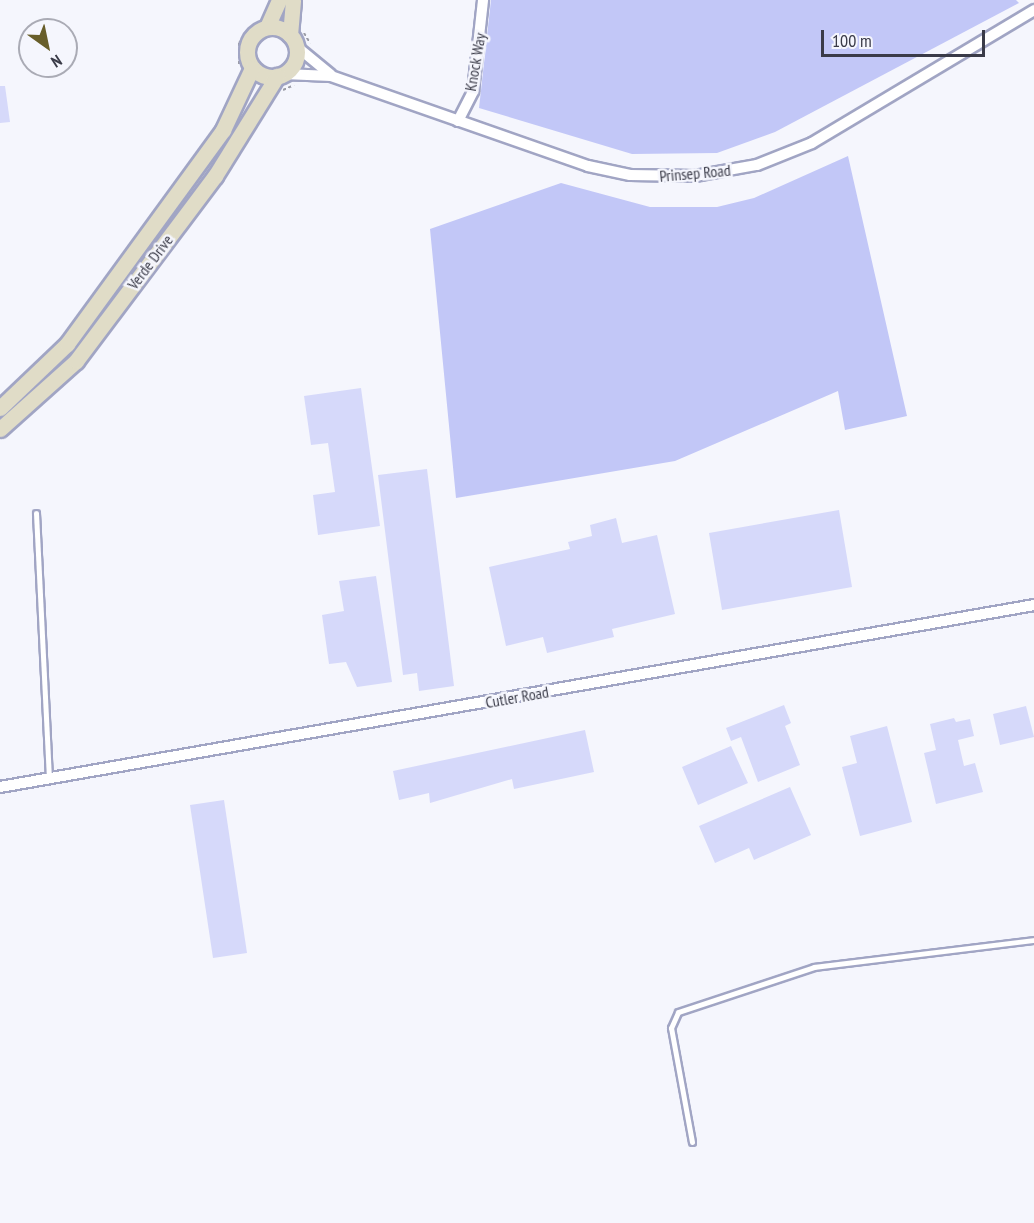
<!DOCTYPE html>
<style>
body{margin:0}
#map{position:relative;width:1034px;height:1223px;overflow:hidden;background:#f5f6fd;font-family:"PT Sans Narrow",sans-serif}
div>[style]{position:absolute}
.green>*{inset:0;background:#c2c7f7}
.building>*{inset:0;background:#d6d9fa}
.path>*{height:2px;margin-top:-1px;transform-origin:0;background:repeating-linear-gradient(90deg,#9b9ca6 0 3px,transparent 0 6px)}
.roads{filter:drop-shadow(2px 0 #a1a5c4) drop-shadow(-2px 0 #a1a5c4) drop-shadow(0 2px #a1a5c4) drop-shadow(0 -2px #a1a5c4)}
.service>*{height:5px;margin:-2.5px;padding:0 2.5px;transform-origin:2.5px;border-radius:2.5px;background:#fff}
.minor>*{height:10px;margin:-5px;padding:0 5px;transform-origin:5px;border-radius:5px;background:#fff}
.secondary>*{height:15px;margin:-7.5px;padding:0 7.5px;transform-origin:7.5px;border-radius:7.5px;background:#e0dcc7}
.secondary>.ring{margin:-7.5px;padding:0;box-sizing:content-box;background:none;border:15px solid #e0dcc7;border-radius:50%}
span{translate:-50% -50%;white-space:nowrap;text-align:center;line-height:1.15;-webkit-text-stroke:5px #f5f6fd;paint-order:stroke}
.street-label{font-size:16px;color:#3a3b48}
.north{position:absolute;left:18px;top:18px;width:60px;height:60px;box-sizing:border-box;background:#f5f6fd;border:2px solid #aaabb5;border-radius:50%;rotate:147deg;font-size:16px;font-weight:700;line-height:24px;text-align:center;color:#3a3b48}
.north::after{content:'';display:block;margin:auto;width:21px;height:27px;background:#685e2a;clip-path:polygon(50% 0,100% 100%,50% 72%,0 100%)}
.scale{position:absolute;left:821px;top:30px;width:164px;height:27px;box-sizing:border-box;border:3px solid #3a3b48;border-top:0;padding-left:8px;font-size:18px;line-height:21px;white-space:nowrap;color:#3a3b48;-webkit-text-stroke:4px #f5f6fd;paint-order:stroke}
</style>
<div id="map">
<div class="green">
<div style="clip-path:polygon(491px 0,1016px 0,1019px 3px,775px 132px,717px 153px,632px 154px,479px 108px)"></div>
<div style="clip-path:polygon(848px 156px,907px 416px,845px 430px,838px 391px,675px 461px,456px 498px,430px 229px,561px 183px,650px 207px,717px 207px,754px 198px)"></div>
</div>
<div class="building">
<div style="clip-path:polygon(0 86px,5px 86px,10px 122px,0 123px)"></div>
<div style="clip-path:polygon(361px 388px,380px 526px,318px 535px,313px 495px,335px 492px,328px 443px,311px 445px,304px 396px)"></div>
<div style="clip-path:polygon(427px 469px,454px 686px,419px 691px,417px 673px,403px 675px,378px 475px)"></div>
<div style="clip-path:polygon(839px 510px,852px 587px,722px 610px,709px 533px)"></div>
<div style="clip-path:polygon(616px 518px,622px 543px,657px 535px,675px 614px,612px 629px,614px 637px,547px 653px,543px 637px,506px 646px,489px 567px,570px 549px,568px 542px,592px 536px,590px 525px)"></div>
<div style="clip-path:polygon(376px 576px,392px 682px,357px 687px,346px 662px,329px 664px,322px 615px,344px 611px,339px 581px)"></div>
<div style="clip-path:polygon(784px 705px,791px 723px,785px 726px,800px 765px,758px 782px,741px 737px,731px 741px,726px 728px)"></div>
<div style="clip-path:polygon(1026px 706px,1034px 737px,1000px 745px,993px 714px)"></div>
<div style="clip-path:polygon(954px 718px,956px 722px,970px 719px,974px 736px,958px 740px,964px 766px,975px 763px,983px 792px,936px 804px,924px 753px,936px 750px,930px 724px)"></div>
<div style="clip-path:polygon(887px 726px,912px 822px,860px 836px,842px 767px,857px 763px,850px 736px)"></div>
<div style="clip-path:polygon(585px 730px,594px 772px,514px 789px,512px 779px,430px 803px,429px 793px,399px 800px,393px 771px)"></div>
<div style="clip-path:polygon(731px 746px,748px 783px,698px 805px,682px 767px)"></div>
<div style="clip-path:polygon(790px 787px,811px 835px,754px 860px,749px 848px,715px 863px,699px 826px)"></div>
<div style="clip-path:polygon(224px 800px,247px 953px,213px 958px,190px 805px)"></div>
</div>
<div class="path">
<div style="left:304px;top:33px;width:12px;rotate:59deg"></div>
<div style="left:239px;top:64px;width:21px;rotate:-90deg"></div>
<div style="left:239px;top:43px;width:23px;rotate:-50deg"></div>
<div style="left:283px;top:90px;width:12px;rotate:-24deg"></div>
</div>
<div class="roads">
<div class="service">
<div style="left:36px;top:513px;width:266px;rotate:87.2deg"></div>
<div style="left:692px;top:1142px;width:116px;rotate:-100.4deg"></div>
<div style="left:671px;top:1028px;width:17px;rotate:-66deg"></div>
<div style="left:678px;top:1012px;width:143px;rotate:-18.3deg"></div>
<div style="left:814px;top:967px;width:222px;rotate:-7deg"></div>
</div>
<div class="minor">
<div style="left:296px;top:46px;width:45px;rotate:39.6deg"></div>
<div style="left:284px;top:74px;width:47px;rotate:2.4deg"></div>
<div style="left:331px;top:76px;width:272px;rotate:19.3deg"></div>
<div style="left:588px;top:166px;width:43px;rotate:12.1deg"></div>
<div style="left:630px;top:175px;width:65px;rotate:0.9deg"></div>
<div style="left:695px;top:176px;width:63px;rotate:-10.1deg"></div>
<div style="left:757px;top:165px;width:59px;rotate:-21.8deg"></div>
<div style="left:812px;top:143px;width:259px;rotate:-30.9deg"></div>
<div style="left:458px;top:121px;width:34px;rotate:-63deg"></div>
<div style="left:473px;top:91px;width:92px;rotate:-83.7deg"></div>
<div style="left:0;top:787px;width:1050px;rotate:-9.98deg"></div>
</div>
<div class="secondary">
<div class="ring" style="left:247px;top:27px;width:35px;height:35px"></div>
<div style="left:267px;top:27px;width:30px;rotate:-66deg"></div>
<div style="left:290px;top:35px;width:35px;rotate:-85deg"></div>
<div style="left:0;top:408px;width:93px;rotate:-43.7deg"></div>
<div style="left:67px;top:344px;width:265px;rotate:-53.9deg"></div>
<div style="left:223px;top:130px;width:68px;rotate:-64.9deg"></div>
<div style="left:0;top:429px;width:102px;rotate:-41.8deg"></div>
<div style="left:76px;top:361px;width:231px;rotate:-53.1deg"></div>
<div style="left:215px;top:176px;width:118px;rotate:-58.2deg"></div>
</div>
</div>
<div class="street-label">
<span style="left:475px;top:62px;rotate:-80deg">Knock Way</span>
<span style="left:695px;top:173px;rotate:-5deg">Prinsep Road</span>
<span style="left:150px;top:262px;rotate:-53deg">Verde Drive</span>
<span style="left:517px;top:697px;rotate:-10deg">Cutler Road</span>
</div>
<div class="north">N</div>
<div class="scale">100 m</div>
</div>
